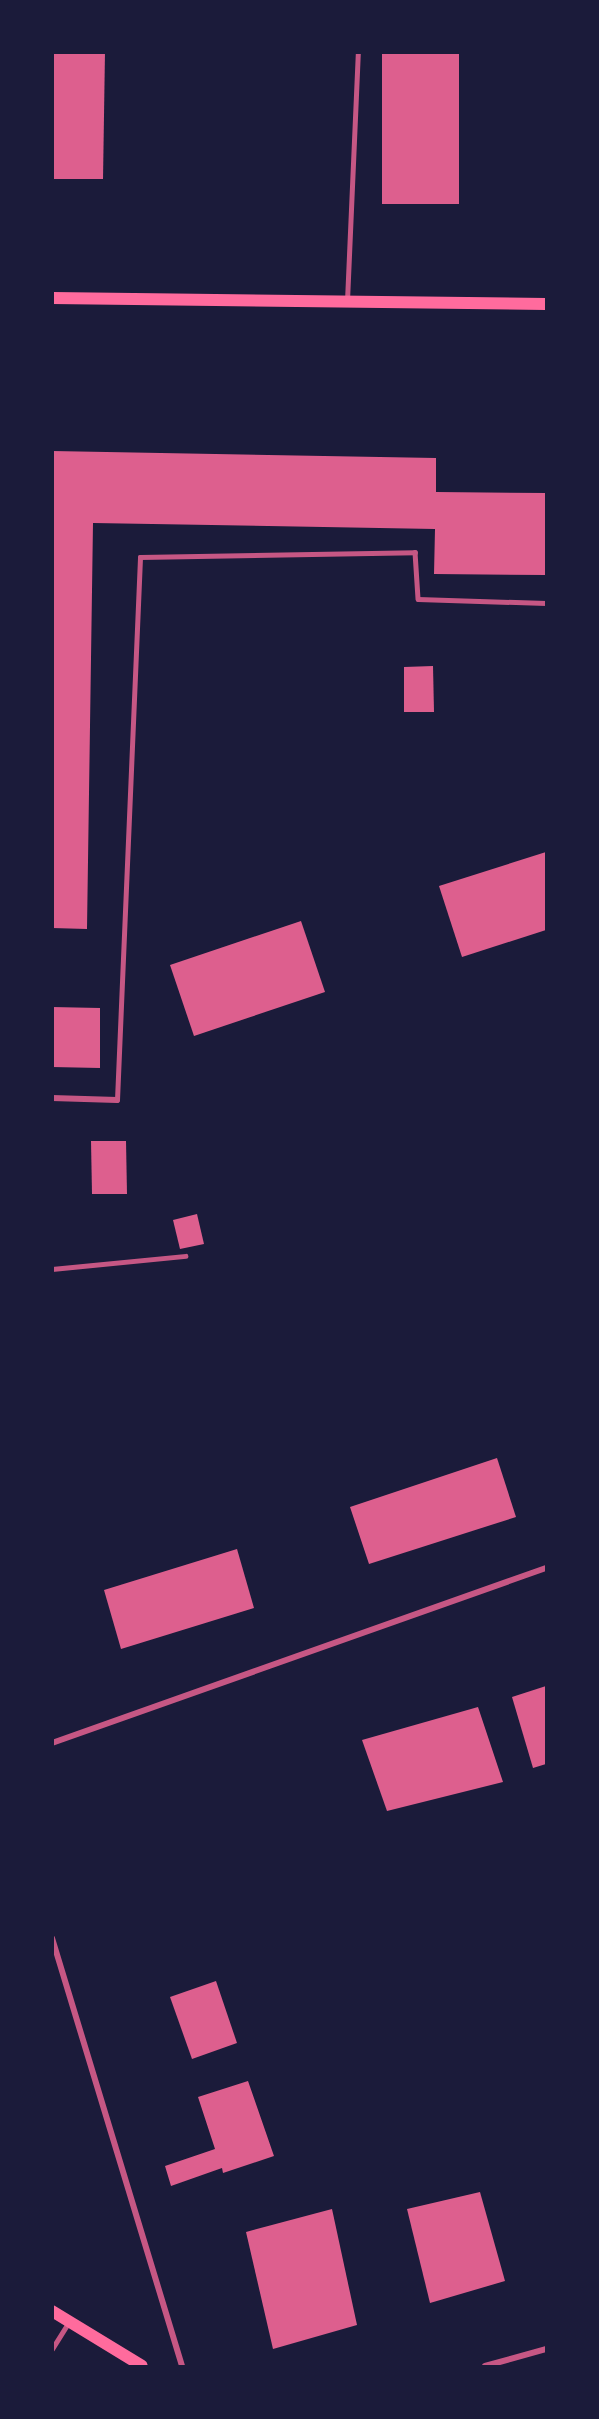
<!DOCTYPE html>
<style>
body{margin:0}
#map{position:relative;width:599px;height:2419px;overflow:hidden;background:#1b1b3a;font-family:"Work Sans",sans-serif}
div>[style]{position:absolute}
.building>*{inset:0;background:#dd5f8e}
.service>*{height:4.5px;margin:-2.25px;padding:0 2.25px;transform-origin:2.25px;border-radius:2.25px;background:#c65784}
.minor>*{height:6px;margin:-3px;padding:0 3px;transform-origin:3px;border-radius:3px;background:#c65784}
.secondary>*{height:12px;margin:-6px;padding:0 6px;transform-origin:6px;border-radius:6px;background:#ff6b9d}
span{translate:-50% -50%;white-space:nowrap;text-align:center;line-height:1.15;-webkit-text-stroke:4.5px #1b1b3a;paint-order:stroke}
.frame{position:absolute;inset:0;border:54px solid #1b1b3a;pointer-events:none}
</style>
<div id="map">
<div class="building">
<div style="clip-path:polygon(52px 52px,105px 52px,103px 179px,52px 179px)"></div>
<div style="clip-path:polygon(382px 52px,459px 52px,459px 204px,382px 204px)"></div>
<div style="clip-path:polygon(52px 451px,436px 458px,436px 492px,546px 493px,546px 575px,434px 574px,435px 529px,93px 523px,87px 929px,52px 928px)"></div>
<div style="clip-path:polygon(433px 666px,434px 712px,404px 712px,404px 667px)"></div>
<div style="clip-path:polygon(546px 852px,546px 930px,462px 957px,439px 886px)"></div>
<div style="clip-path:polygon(301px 921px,325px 992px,194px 1036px,170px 965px)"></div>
<div style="clip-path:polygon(52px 1007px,100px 1008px,100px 1068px,52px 1067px)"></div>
<div style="clip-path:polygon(91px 1141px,126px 1141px,127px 1194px,92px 1194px)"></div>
<div style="clip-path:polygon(197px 1214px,204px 1244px,180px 1249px,173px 1220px)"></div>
<div style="clip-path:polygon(497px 1458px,516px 1517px,369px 1564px,350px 1507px)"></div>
<div style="clip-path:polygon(237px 1549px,254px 1608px,121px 1649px,104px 1590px)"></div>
<div style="clip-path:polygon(546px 1686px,546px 1764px,533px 1768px,512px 1697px)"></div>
<div style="clip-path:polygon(478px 1707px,503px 1782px,387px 1811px,362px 1740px)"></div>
<div style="clip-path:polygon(216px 1981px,237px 2043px,192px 2059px,170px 1997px)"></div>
<div style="clip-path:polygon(248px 2081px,274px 2156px,223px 2173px,222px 2168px,171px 2186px,165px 2166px,215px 2149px,198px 2097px)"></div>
<div style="clip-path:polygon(480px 2192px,505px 2281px,430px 2303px,407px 2209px)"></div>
<div style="clip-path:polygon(332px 2209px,357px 2325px,273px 2349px,246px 2232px)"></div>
</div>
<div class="service">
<div style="left:347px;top:301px;width:249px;rotate:-87.5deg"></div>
<div style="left:117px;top:1100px;width:543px;rotate:-87.57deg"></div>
<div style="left:140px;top:557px;width:275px;rotate:-1deg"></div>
<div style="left:415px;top:552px;width:47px;rotate:86.3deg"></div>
<div style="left:418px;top:599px;width:128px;rotate:1.8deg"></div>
<div style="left:52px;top:1269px;width:134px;rotate:-5.6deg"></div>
<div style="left:52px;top:2349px;width:31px;rotate:-58deg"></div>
</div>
<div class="minor">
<div style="left:52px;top:1098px;width:65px;rotate:1.8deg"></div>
<div style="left:52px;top:1743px;width:524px;rotate:-19.51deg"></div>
<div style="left:52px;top:1938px;width:447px;rotate:73.1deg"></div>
<div style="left:485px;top:2366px;width:63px;rotate:-15.6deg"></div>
</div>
<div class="secondary">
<div style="left:52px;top:298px;width:494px;rotate:0.7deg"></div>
<div style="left:52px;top:2311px;width:105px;rotate:31.4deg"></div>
</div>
<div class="frame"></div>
</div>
